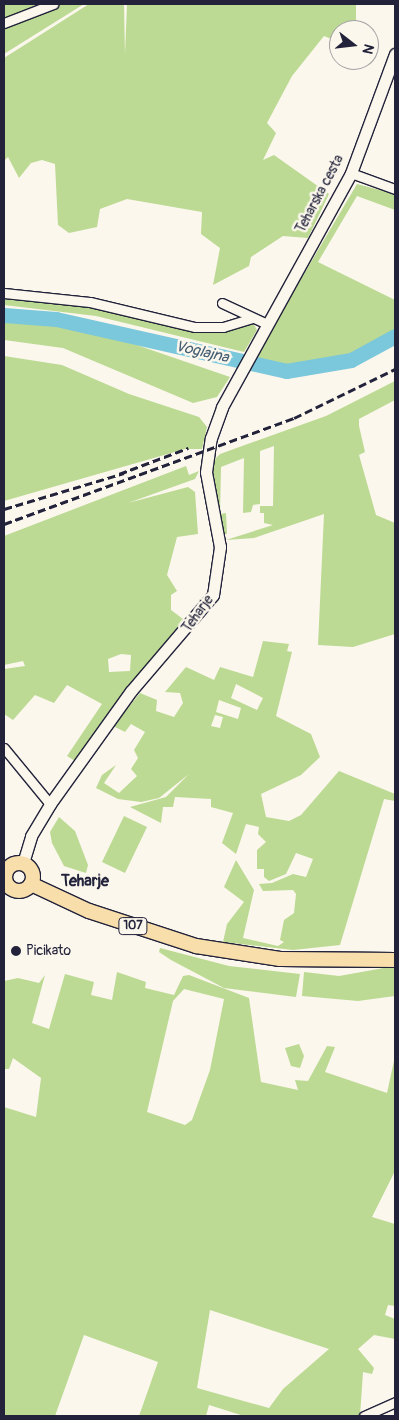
<!DOCTYPE html>
<style>
body{margin:0}
#map{position:relative;width:399px;height:1420px;overflow:hidden;background:#fbf7ec;font-family:Pangolin,sans-serif}
div>[style]{position:absolute}
.green>*{inset:0;background:#bcda93}
.river>*{height:15px;margin:-7.5px;padding:0 7.5px;transform-origin:7.5px;border-radius:7.5px;background:#7bc7db}
.roads{filter:drop-shadow(1px 0 #22223b) drop-shadow(-1px 0 #22223b) drop-shadow(0 1px #22223b) drop-shadow(0 -1px #22223b)}
.minor>*{height:9px;margin:-4.5px;padding:0 4.5px;transform-origin:4.5px;border-radius:4.5px;background:#fbf7ec}
.tertiary>*{height:11px;margin:-5.5px;padding:0 5.5px;transform-origin:5.5px;border-radius:5.5px;background:#fbf7ec}
.primary>*{height:14px;margin:-7px;padding:0 7px;transform-origin:7px;border-radius:7px;background:#f8deab}
.primary>.ring{margin:-7px;padding:0;box-sizing:content-box;background:none;border:14px solid #f8deab;border-radius:50%}
.rail>*{height:2.5px;margin-top:-1.25px;transform-origin:0;background:repeating-linear-gradient(90deg,#22223b 0 8px,transparent 0 12px)}
.dots>*{width:14px;height:14px;translate:-50% -50%;box-sizing:border-box;border:2px solid #fbf7ec;border-radius:50%}
span{translate:-50% -50%;white-space:nowrap;text-align:center;line-height:1.15;-webkit-text-stroke:5px #fbf7ec;paint-order:stroke}
.shield-label span{padding:1px 4px;background:#fbf7ec;border:1px solid;border-radius:4px;-webkit-text-stroke-width:0}
.shield-label{font-size:12px;color:#22223b;font-weight:700}
.street-label{font-size:14px;color:#22223b}
.poi-label{font-size:14px;color:#22223b}
.left{translate:0 -50%;text-align:left}
.water-label{font-size:15px;color:#415c73;font-style:italic}
.quarter-label{font-size:16px;color:#22223b;font-weight:700}
.frame{position:absolute;inset:0;border:5px solid #22223b;pointer-events:none}
.north{position:absolute;left:329px;top:20px;width:50px;height:50px;box-sizing:border-box;background:#fbf7ec;border:1px solid #a4a2a5;border-radius:50%;rotate:106deg;font-size:14px;font-weight:700;line-height:20px;text-align:center;color:#22223b}
.north::after{content:'';display:block;margin:auto;width:18px;height:22px;background:#22223b;clip-path:polygon(50% 0,100% 100%,50% 72%,0 100%)}
</style>
<div id="map">
<div class="green">
<div style="clip-path:polygon(4px 4px,42px 4px,4px 20px)"></div>
<div style="clip-path:polygon(60px 4px,84px 4px,4px 54px,4px 24px)"></div>
<div style="clip-path:polygon(89px 4px,124px 4px,125px 55px,127px 4px,356px 4px,356px 30px,339px 30px,339px 42px,324px 36px,292px 76px,267px 123px,276px 133px,263px 160px,274px 155px,329px 194px,308px 238px,283px 236px,251px 257px,249px 266px,213px 285px,220px 248px,201px 234px,202px 212px,127px 199px,100px 209px,97px 227px,69px 233px,58px 225px,55px 164px,42px 160px,31px 163px,19px 178px,8px 157px,4px 161px,4px 58px)"></div>
<div style="clip-path:polygon(357px 184px,395px 194px,395px 210px,357px 196px,318px 262px,395px 300px,395px 329px,356px 353px,314px 362px,289px 365px,255px 357px)"></div>
<div style="clip-path:polygon(4px 297px,93px 305px,185px 327px,253px 323px,257px 330px,244px 352px,96px 316px,4px 305px)"></div>
<div style="clip-path:polygon(4px 322px,54px 326px,128px 342px,230px 377px,217px 397px,193px 403px,63px 348px,4px 340px)"></div>
<div style="clip-path:polygon(4px 356px,62px 365px,129px 394px,199px 417px,207px 427px,202px 449px,185px 449px,4px 501px)"></div>
<div style="clip-path:polygon(395px 381px,395px 400px,359px 419px,359px 426px,365px 452px,359px 455px,376px 515px,395px 523px,395px 634px,353px 647px,318px 645px,324px 514px,254px 538px,226px 540px,273px 525px,264px 523px,264px 513px,260px 513px,260px 506px,273px 506px,274px 446px,260px 451px,260px 504px,253px 505px,251px 512px,243px 513px,244px 458px,221px 467px,220px 514px,226px 513px,227px 534px,222px 534px,211px 463px,220px 454px,326px 416px)"></div>
<div style="clip-path:polygon(evenodd,186px 466px,189px 475px,199px 471px,195px 479px,128px 503px,188px 487px,195px 492px,198px 534px,177px 537px,167px 575px,177px 591px,171px 595px,171px 610px,187px 622px,75px 761px,67px 756px,102px 704px,67px 685px,54px 703px,35px 695px,13px 720px,4px 714px,4px 669px,25px 666px,23px 661px,4px 665px,4px 536px,186px 466px,121px 654px,131px 655px,130px 671px,109px 672px,108px 659px,121px 654px)"></div>
<div style="clip-path:polygon(evenodd,263px 641px,289px 644px,287px 651px,292px 652px,276px 716px,311px 734px,320px 757px,301px 775px,261px 794px,266px 817px,289px 821px,301px 815px,339px 771px,395px 794px,395px 801px,384px 799px,340px 945px,293px 950px,223px 942px,227px 924px,244px 902px,224px 887px,236px 860px,254px 890px,243px 938px,278px 946px,284px 942px,280px 940px,284px 920px,294px 913px,296px 894px,293px 890px,263px 891px,259px 884px,272px 883px,293px 874px,306px 877px,313px 859px,296px 853px,286px 874px,269px 881px,264px 877px,264px 869px,257px 869px,257px 850px,266px 842px,258px 834px,259px 827px,246px 824px,236px 854px,222px 843px,233px 813px,211px 807px,211px 799px,175px 797px,173px 807px,163px 807px,161px 823px,130px 807px,166px 797px,189px 774px,159px 798px,141px 802px,118px 799px,96px 788px,102px 775px,116px 765px,104px 783px,119px 793px,137px 776px,131px 769px,138px 758px,134px 750px,145px 732px,131px 724px,125px 732px,113px 726px,140px 693px,157px 700px,156px 711px,174px 717px,183px 703px,180px 693px,165px 692px,186px 667px,214px 680px,220px 667px,253px 677px,263px 641px,236px 684px,263px 698px,257px 710px,231px 698px,236px 684px,263px 641px,219px 700px,241px 708px,238px 719px,216px 712px,219px 700px,263px 641px,215px 715px,223px 717px,220px 728px,211px 726px,215px 715px)"></div>
<div style="clip-path:polygon(124px 816px,147px 827px,125px 873px,102px 862px)"></div>
<div style="clip-path:polygon(59px 817px,75px 831px,88px 865px,86px 873px,64px 866px,52px 843px,50px 832px)"></div>
<div style="clip-path:polygon(160px 948px,229px 966px,300px 974px,296px 997px,224px 988px,171px 960px,159px 952px)"></div>
<div style="clip-path:polygon(395px 966px,395px 996px,358px 1001px,302px 996px,304px 972px,339px 976px)"></div>
<div style="clip-path:polygon(evenodd,117px 972px,146px 982px,145px 988px,174px 995px,183px 976px,189px 975px,249px 998px,261px 1082px,298px 1090px,295px 1080px,308px 1081px,327px 1046px,335px 1047px,325px 1072px,387px 1093px,395px 1056px,395px 1171px,372px 1217px,395px 1224px,395px 1306px,388px 1305px,385px 1315px,395px 1319px,395px 1339px,374px 1335px,358px 1349px,374px 1368px,372px 1374px,363px 1372px,360px 1416px,244px 1416px,209px 1405px,206px 1416px,139px 1416px,158px 1362px,84px 1335px,55px 1416px,4px 1416px,4px 1107px,36px 1117px,41px 1078px,13px 1058px,9px 1069px,4px 1069px,4px 981px,18px 978px,39px 983px,45px 975px,32px 1023px,49px 1029px,65px 974px,94px 982px,91px 995px,112px 1000px,117px 972px,184px 989px,224px 999px,210px 1070px,192px 1120px,185px 1125px,147px 1112px,173px 1001px,184px 989px,117px 972px,210px 1310px,329px 1349px,283px 1389px,269px 1408px,197px 1388px,210px 1310px)"></div>
<div style="clip-path:polygon(299px 1044px,304px 1056px,300px 1068px,291px 1066px,285px 1048px)"></div>
</div>
<div class="river">
<div style="left:4px;top:315px;width:52px;rotate:4.4deg"></div>
<div style="left:56px;top:319px;width:236px;rotate:12.7deg"></div>
<div style="left:286px;top:371px;width:66px;rotate:-9.6deg"></div>
<div style="left:351px;top:360px;width:50px;rotate:-28.6deg"></div>
</div>
<div class="roads">
<div class="minor">
<div style="left:4px;top:23px;width:53px;rotate:-21.2deg"></div>
<div style="left:351px;top:173px;width:47px;rotate:20deg"></div>
<div style="left:4px;top:293px;width:86px;rotate:6deg"></div>
<div style="left:90px;top:302px;width:108px;rotate:13.4deg"></div>
<div style="left:195px;top:327px;width:28px"></div>
<div style="left:223px;top:327px;width:30px;rotate:-17deg"></div>
<div style="left:222px;top:303px;width:50px;rotate:25deg"></div>
<div style="left:4px;top:748px;width:72px;rotate:50.6deg"></div>
<div style="left:364px;top:1416px;width:34px;rotate:-24deg"></div>
</div>
<div class="tertiary">
<div style="left:23px;top:863px;width:28px;rotate:-73deg"></div>
<div style="left:31px;top:836px;width:37px;rotate:-59deg"></div>
<div style="left:50px;top:804px;width:139px;rotate:-54.4deg"></div>
<div style="left:131px;top:691px;width:126px;rotate:-49.5deg"></div>
<div style="left:213px;top:595px;width:49px;rotate:-81.7deg"></div>
<div style="left:220px;top:547px;width:76px;rotate:-100.6deg"></div>
<div style="left:206px;top:472px;width:34px;rotate:-82deg"></div>
<div style="left:211px;top:438px;width:33px;rotate:-70deg"></div>
<div style="left:222px;top:407px;width:267px;rotate:-61.1deg"></div>
<div style="left:351px;top:173px;width:127px;rotate:-69.7deg"></div>
</div>
<div class="primary">
<div class="ring" style="left:5px;top:863px;width:14px;height:14px"></div>
<div style="left:31px;top:884px;width:64px;rotate:25deg"></div>
<div style="left:89px;top:911px;width:113px;rotate:18.1deg"></div>
<div style="left:196px;top:946px;width:85px;rotate:8.8deg"></div>
<div style="left:280px;top:959px;width:115px;rotate:0.5deg"></div>
</div>
</div>
<div class="rail">
<div style="left:119px;top:474px;width:74px;rotate:-20.6deg"></div>
<div style="left:4px;top:509px;width:125px;rotate:-16.7deg"></div>
<div style="left:4px;top:524px;width:309px;rotate:-20.1deg"></div>
<div style="left:294px;top:418px;width:112px;rotate:-25.9deg"></div>
</div>
<div class="dots">
<div style="left:16px;top:951px;background:#22223b"></div>
</div>
<div class="shield-label">
<span style="left:133px;top:926px">107</span>
</div>
<div class="street-label">
<span style="left:320px;top:194px;rotate:-62deg">Teharska cesta</span>
<span style="left:198px;top:614px;rotate:-54deg">Teharje</span>
</div>
<div class="poi-label">
<span class="left" style="left:26px;top:951px">Picikato</span>
</div>
<div class="water-label">
<span style="left:202px;top:352px;rotate:13deg">Voglajna</span>
</div>
<div class="quarter-label">
<span style="left:85px;top:881px">Teharje</span>
</div>
<div class="frame"></div>
<div class="north">N</div>
</div>
